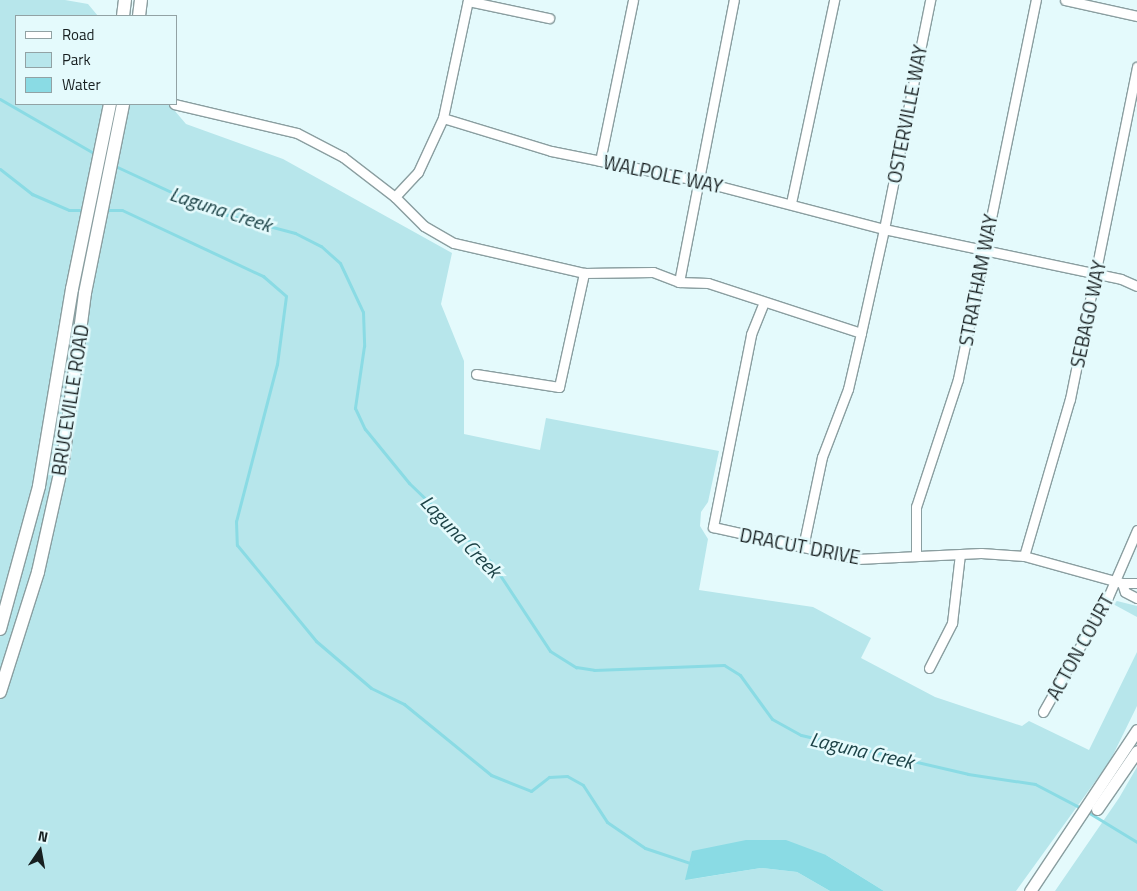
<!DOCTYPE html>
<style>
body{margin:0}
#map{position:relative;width:1137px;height:891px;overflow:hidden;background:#e4fafc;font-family:"Titillium Web",sans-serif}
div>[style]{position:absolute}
.green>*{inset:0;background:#b7e6eb}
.water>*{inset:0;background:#8adbe4}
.stream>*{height:3px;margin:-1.5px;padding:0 1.5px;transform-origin:1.5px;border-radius:1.5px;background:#8adbe4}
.roads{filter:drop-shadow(1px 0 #8a9ea0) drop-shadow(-1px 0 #8a9ea0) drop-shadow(0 1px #8a9ea0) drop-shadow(0 -1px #8a9ea0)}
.minor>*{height:9px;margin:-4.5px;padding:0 4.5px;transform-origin:4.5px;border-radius:4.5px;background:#fff}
.tertiary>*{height:11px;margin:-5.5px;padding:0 5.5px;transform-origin:5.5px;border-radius:5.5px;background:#fff}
.secondary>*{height:12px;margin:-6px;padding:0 6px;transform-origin:6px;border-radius:6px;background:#fff}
span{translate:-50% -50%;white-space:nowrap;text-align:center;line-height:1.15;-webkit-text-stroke:5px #e4fafc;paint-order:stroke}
.street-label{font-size:19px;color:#171f20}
.water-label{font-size:20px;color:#1c4246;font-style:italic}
.legend{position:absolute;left:15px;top:15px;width:162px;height:90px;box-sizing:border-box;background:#e4fafc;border:1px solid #92a2a4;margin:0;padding:6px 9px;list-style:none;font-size:15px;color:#171f20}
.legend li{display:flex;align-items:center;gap:10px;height:25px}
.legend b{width:25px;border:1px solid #92a2a4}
.north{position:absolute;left:15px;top:826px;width:50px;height:50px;-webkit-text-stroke:4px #e4fafc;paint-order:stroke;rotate:12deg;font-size:14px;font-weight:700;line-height:20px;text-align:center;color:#171f20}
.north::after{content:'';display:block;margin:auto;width:18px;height:22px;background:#171f20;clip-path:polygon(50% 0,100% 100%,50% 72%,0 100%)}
</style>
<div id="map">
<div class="green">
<div style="clip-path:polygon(0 0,65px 0,88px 4px,98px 16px,16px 16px,16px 104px,169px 104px,186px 124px,283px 159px,452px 253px,441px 304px,464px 361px,464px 434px,540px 450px,546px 418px,719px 451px,708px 502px,701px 512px,700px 526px,708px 539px,699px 590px,813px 607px,871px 638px,861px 658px,935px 697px,1022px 726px,1029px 721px,1089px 750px,1137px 652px,1137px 706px,1110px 761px,1016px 891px,884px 891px,826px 855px,686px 880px,761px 868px,797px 872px,830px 891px,0 891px)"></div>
<div style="clip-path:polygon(1117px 601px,1137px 606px,1137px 617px,1113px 604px)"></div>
<div style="clip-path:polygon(1137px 767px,1137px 891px,1055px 891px,1119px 798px)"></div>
</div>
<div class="water">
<div style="clip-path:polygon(746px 840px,786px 840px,826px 855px,884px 891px,830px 891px,797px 872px,761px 868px,685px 880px,692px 851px)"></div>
</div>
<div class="stream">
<div style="left:0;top:99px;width:112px;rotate:30deg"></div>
<div style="left:113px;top:165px;width:109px;rotate:24.9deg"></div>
<div style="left:212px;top:211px;width:86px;rotate:14.8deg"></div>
<div style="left:295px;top:233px;width:29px;rotate:27deg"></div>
<div style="left:321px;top:246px;width:25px;rotate:42deg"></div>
<div style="left:340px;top:263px;width:54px;rotate:64.9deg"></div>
<div style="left:363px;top:312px;width:34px;rotate:88deg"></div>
<div style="left:364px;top:346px;width:63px;rotate:98.3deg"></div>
<div style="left:355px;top:408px;width:23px;rotate:65deg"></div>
<div style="left:365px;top:429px;width:70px;rotate:50.8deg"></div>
<div style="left:409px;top:483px;width:115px;rotate:43.9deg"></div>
<div style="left:492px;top:563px;width:105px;rotate:56.6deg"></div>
<div style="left:550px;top:651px;width:31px;rotate:32deg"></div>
<div style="left:576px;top:667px;width:18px;rotate:9deg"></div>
<div style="left:594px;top:670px;width:130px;rotate:-2.2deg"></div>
<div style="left:724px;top:665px;width:19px;rotate:32deg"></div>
<div style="left:740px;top:675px;width:54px;rotate:54deg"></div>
<div style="left:772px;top:719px;width:33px;rotate:29deg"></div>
<div style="left:801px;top:735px;width:171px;rotate:13.1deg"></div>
<div style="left:968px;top:774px;width:68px;rotate:8.5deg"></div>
<div style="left:1035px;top:784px;width:52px;rotate:27.6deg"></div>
<div style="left:0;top:169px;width:41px;rotate:38deg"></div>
<div style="left:32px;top:194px;width:40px;rotate:23.4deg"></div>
<div style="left:69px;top:210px;width:17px"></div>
<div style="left:105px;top:210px;width:17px"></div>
<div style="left:122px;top:210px;width:156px;rotate:25.1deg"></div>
<div style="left:263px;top:276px;width:30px;rotate:41deg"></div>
<div style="left:286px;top:296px;width:69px;rotate:97.5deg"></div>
<div style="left:277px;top:364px;width:162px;rotate:104.6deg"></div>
<div style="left:236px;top:521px;width:24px;rotate:88deg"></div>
<div style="left:237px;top:545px;width:124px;rotate:50.5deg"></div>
<div style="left:316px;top:641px;width:72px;rotate:40.5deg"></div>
<div style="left:371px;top:688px;width:37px;rotate:26deg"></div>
<div style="left:404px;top:704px;width:112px;rotate:39.2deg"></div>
<div style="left:491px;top:775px;width:43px;rotate:21.8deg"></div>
<div style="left:531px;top:791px;width:23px;rotate:-38deg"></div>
<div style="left:549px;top:777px;width:18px;rotate:-3deg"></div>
<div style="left:567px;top:776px;width:18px;rotate:29deg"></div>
<div style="left:583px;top:785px;width:44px;rotate:57deg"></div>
<div style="left:607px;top:822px;width:46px;rotate:34.4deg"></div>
<div style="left:645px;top:848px;width:51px;rotate:18.4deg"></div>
<div style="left:1086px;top:811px;width:60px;rotate:31.3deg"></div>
</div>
<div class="roads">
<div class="minor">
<div style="left:468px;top:0;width:121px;rotate:102deg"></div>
<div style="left:443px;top:118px;width:60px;rotate:114.8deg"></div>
<div style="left:418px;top:172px;width:34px;rotate:133deg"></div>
<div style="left:395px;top:197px;width:41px;rotate:45deg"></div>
<div style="left:424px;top:226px;width:34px;rotate:30deg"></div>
<div style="left:454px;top:243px;width:133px;rotate:13deg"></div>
<div style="left:584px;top:273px;width:69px;rotate:-0.8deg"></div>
<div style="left:653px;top:272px;width:28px;rotate:21deg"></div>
<div style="left:679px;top:282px;width:29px;rotate:2deg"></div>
<div style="left:708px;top:283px;width:161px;rotate:18.1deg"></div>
<div style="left:861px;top:333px;width:107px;rotate:-77.5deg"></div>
<div style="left:884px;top:229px;width:242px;rotate:11.9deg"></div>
<div style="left:1121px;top:279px;width:17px;rotate:24deg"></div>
<div style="left:1065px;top:0;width:74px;rotate:12.5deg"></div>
<div style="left:468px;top:1px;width:83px;rotate:11.9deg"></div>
<div style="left:174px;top:104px;width:126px;rotate:13.3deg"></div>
<div style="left:297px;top:133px;width:52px;rotate:27.6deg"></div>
<div style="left:343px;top:157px;width:66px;rotate:37.6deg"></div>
<div style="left:443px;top:118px;width:113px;rotate:17deg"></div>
<div style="left:551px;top:151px;width:148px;rotate:11.3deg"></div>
<div style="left:696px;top:180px;width:194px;rotate:14.6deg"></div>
<div style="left:884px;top:229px;width:234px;rotate:-78.6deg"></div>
<div style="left:600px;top:161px;width:164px;rotate:-78.4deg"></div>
<div style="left:791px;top:203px;width:208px;rotate:-78deg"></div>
<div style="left:679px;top:282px;width:287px;rotate:-79deg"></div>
<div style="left:764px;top:302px;width:35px;rotate:112deg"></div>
<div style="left:751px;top:335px;width:196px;rotate:101.2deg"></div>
<div style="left:713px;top:527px;width:148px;rotate:12.5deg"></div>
<div style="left:857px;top:559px;width:124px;rotate:-2.8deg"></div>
<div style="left:981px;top:553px;width:43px;rotate:4deg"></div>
<div style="left:1024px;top:556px;width:102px;rotate:15.4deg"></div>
<div style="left:476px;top:374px;width:84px;rotate:8.9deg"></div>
<div style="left:559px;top:387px;width:117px;rotate:-77.6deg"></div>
<div style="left:803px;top:547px;width:92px;rotate:-78.1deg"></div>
<div style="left:822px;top:457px;width:73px;rotate:-69.1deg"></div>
<div style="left:848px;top:389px;width:57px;rotate:-76.9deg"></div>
<div style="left:916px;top:556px;width:49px;rotate:-90deg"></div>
<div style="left:916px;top:507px;width:135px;rotate:-71.8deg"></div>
<div style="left:958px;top:379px;width:387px;rotate:-78.4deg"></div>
<div style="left:1024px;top:556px;width:164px;rotate:-73.7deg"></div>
<div style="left:1070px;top:399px;width:339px;rotate:-78.6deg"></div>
<div style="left:1122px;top:583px;width:9px;rotate:72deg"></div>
<div style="left:1125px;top:592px;width:13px;rotate:27deg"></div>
<div style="left:1122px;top:583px;width:15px"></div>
<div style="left:929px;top:668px;width:51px;rotate:-62.9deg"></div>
<div style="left:952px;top:623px;width:69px;rotate:-83.4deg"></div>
<div style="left:1043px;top:712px;width:132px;rotate:-60.5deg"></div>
<div style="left:1108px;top:597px;width:73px;rotate:-66.6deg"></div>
</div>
<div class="tertiary">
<div style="left:1097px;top:809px;width:70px;rotate:-55.4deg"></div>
<div style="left:1030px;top:891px;width:193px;rotate:-56.4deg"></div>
</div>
<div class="secondary">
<div style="left:123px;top:16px;width:16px;rotate:-83deg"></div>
<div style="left:139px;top:16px;width:16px;rotate:-83deg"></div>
<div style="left:0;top:629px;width:148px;rotate:-74.7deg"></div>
<div style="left:39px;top:486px;width:200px;rotate:-80.5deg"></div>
<div style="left:72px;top:289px;width:189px;rotate:-78.4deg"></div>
<div style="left:0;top:692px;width:126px;rotate:-72.4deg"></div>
<div style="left:38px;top:572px;width:115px;rotate:-77.4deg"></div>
<div style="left:63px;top:460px;width:168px;rotate:-82.5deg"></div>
<div style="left:85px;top:293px;width:193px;rotate:-78.6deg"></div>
</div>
</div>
<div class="street-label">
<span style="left:907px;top:114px;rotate:-79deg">OSTERVILLE WAY</span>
<span style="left:663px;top:174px;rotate:12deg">WALPOLE WAY</span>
<span style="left:978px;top:280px;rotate:-79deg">STRATHAM WAY</span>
<span style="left:1088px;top:314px;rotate:-78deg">SEBAGO WAY</span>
<span style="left:70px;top:400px;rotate:-81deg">BRUCEVILLE ROAD</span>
<span style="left:800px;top:546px;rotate:11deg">DRACUT DRIVE</span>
<span style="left:1080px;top:647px;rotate:-61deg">ACTON COURT</span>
</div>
<div class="water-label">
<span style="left:221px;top:209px;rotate:18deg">Laguna Creek</span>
<span style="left:461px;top:536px;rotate:46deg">Laguna Creek</span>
<span style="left:862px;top:750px;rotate:13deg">Laguna Creek</span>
</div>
<ul class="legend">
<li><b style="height:6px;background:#fff"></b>Road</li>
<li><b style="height:14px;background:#b7e6eb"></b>Park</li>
<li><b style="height:14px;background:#8adbe4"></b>Water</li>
</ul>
<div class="north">N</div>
</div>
